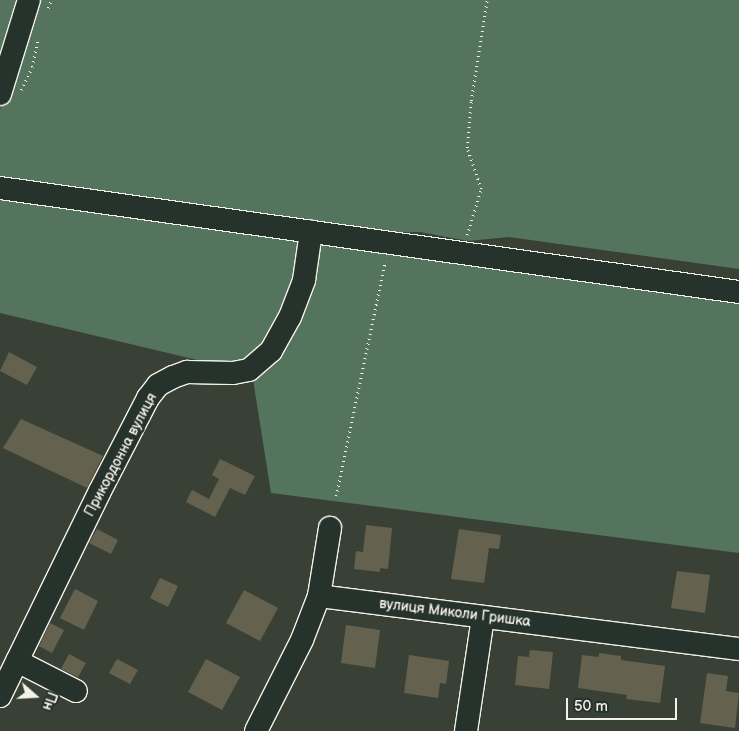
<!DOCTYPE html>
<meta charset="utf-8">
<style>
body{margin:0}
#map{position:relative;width:739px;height:731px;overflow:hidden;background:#394137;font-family:"Balsamiq Sans",sans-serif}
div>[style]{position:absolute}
.green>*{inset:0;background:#54745e}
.building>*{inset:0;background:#64624e}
.path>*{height:2.5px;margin-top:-1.25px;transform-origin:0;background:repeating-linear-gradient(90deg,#f4f1e8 0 1px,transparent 0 5px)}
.roads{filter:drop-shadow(1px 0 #f4f1e8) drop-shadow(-1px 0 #f4f1e8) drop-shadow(0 1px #f4f1e8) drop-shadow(0 -1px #f4f1e8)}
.minor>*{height:22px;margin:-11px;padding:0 11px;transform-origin:11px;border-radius:11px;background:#26332d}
span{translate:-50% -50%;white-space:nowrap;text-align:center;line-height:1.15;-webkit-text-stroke:5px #26332d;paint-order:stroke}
.street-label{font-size:14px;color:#f4f1e8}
.north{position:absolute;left:10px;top:671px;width:50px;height:50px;-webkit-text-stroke:4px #26332d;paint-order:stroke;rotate:109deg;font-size:14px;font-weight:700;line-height:20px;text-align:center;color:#f4f1e8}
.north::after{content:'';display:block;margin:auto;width:18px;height:22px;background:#f4f1e8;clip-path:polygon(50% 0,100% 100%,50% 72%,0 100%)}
.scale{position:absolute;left:566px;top:698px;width:111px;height:22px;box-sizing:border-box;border:2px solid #f4f1e8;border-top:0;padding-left:6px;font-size:15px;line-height:18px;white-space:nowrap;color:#f4f1e8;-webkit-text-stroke:4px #26332d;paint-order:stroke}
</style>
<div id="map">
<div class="green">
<div style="clip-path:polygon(0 0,25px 0,0 83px)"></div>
<div style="clip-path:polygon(34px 0,739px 0,739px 269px,509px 237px,468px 241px,420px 232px,378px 233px,149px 197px,0 177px,0 110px)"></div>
<div style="clip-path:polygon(0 197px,739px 304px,739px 553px,271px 493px,252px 373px,0 313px)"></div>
</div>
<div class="building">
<div style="clip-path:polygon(9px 352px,37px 367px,27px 385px,0 371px)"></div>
<div style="clip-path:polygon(21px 419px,103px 456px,87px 488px,3px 448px)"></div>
<div style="clip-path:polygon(220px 459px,255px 476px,245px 495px,230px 488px,215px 517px,186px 502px,192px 490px,209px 499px,219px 479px,212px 475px)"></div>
<div style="clip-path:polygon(366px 525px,392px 528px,388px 569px,380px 568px,380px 572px,354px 569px,356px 551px,363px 552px)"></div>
<div style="clip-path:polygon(97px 529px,118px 540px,111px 554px,89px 543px)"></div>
<div style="clip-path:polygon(459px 529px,501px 535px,499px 549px,489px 548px,484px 583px,451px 579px)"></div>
<div style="clip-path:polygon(677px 571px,710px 575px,705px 613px,671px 608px)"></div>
<div style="clip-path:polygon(160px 578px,178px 586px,168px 607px,150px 598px)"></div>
<div style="clip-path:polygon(75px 589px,98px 601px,84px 630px,60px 618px)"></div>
<div style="clip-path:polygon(244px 590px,278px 608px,260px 641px,226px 623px)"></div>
<div style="clip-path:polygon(50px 623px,64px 630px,52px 653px,39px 646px)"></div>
<div style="clip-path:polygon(346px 625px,380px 630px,375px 668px,341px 663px)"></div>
<div style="clip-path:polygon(530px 650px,553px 652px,549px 689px,515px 685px,518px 656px,529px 657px)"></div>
<div style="clip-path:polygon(599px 653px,621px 656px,621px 660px,665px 666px,660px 703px,626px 699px,627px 695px,578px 688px,582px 655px,599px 657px)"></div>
<div style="clip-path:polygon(69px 654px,86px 663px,78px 677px,61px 669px)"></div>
<div style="clip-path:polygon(409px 655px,449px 661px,446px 684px,440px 683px,438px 698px,404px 693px)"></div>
<div style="clip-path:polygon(117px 659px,138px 670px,130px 684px,109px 673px)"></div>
<div style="clip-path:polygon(206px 659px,240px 677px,222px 710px,188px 692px)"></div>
<div style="clip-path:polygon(707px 673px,728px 676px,726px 691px,739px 693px,735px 728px,700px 723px)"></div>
</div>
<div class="path">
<div style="left:48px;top:8px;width:9px;rotate:-69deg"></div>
<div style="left:21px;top:90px;width:25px;rotate:-64deg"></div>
<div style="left:32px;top:67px;width:29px;rotate:-78deg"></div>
<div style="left:467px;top:235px;width:48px;rotate:-73.1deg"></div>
<div style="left:481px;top:189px;width:43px;rotate:-108.9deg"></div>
<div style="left:467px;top:148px;width:47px;rotate:-85.1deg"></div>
<div style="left:471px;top:101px;width:102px;rotate:-81deg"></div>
<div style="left:336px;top:496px;width:240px;rotate:-78.2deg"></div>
</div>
<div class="roads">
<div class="minor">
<div style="left:0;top:94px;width:98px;rotate:-72.9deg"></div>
<div style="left:0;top:188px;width:746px;rotate:8.01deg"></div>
<div style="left:319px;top:596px;width:69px;rotate:-80.8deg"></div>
<div style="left:17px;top:661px;width:66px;rotate:27deg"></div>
<div style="left:0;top:696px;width:228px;rotate:-64deg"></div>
<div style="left:100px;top:491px;width:105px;rotate:-62.7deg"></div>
<div style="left:148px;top:398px;width:16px;rotate:-52deg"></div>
<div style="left:158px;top:385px;width:17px;rotate:-28deg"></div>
<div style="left:173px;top:377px;width:15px;rotate:-20deg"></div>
<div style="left:187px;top:372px;width:46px;rotate:1.2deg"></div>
<div style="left:233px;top:373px;width:16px;rotate:-11deg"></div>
<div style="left:249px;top:370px;width:29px;rotate:-41deg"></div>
<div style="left:271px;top:351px;width:39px;rotate:-61deg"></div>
<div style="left:290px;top:317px;width:40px;rotate:-69deg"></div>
<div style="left:304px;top:280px;width:49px;rotate:-81.7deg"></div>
<div style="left:256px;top:731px;width:102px;rotate:-63.2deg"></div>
<div style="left:302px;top:640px;width:47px;rotate:-68.9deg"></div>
<div style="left:319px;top:596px;width:423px;rotate:7.2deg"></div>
<div style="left:466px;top:731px;width:115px;rotate:-81.5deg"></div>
</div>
</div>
<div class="street-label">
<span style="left:121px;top:455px;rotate:-62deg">Прикордонна вулиця</span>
<span style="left:455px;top:613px;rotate:7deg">вулиця Миколи Гришка</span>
</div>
<div class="north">Пн</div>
<div class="scale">50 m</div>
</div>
